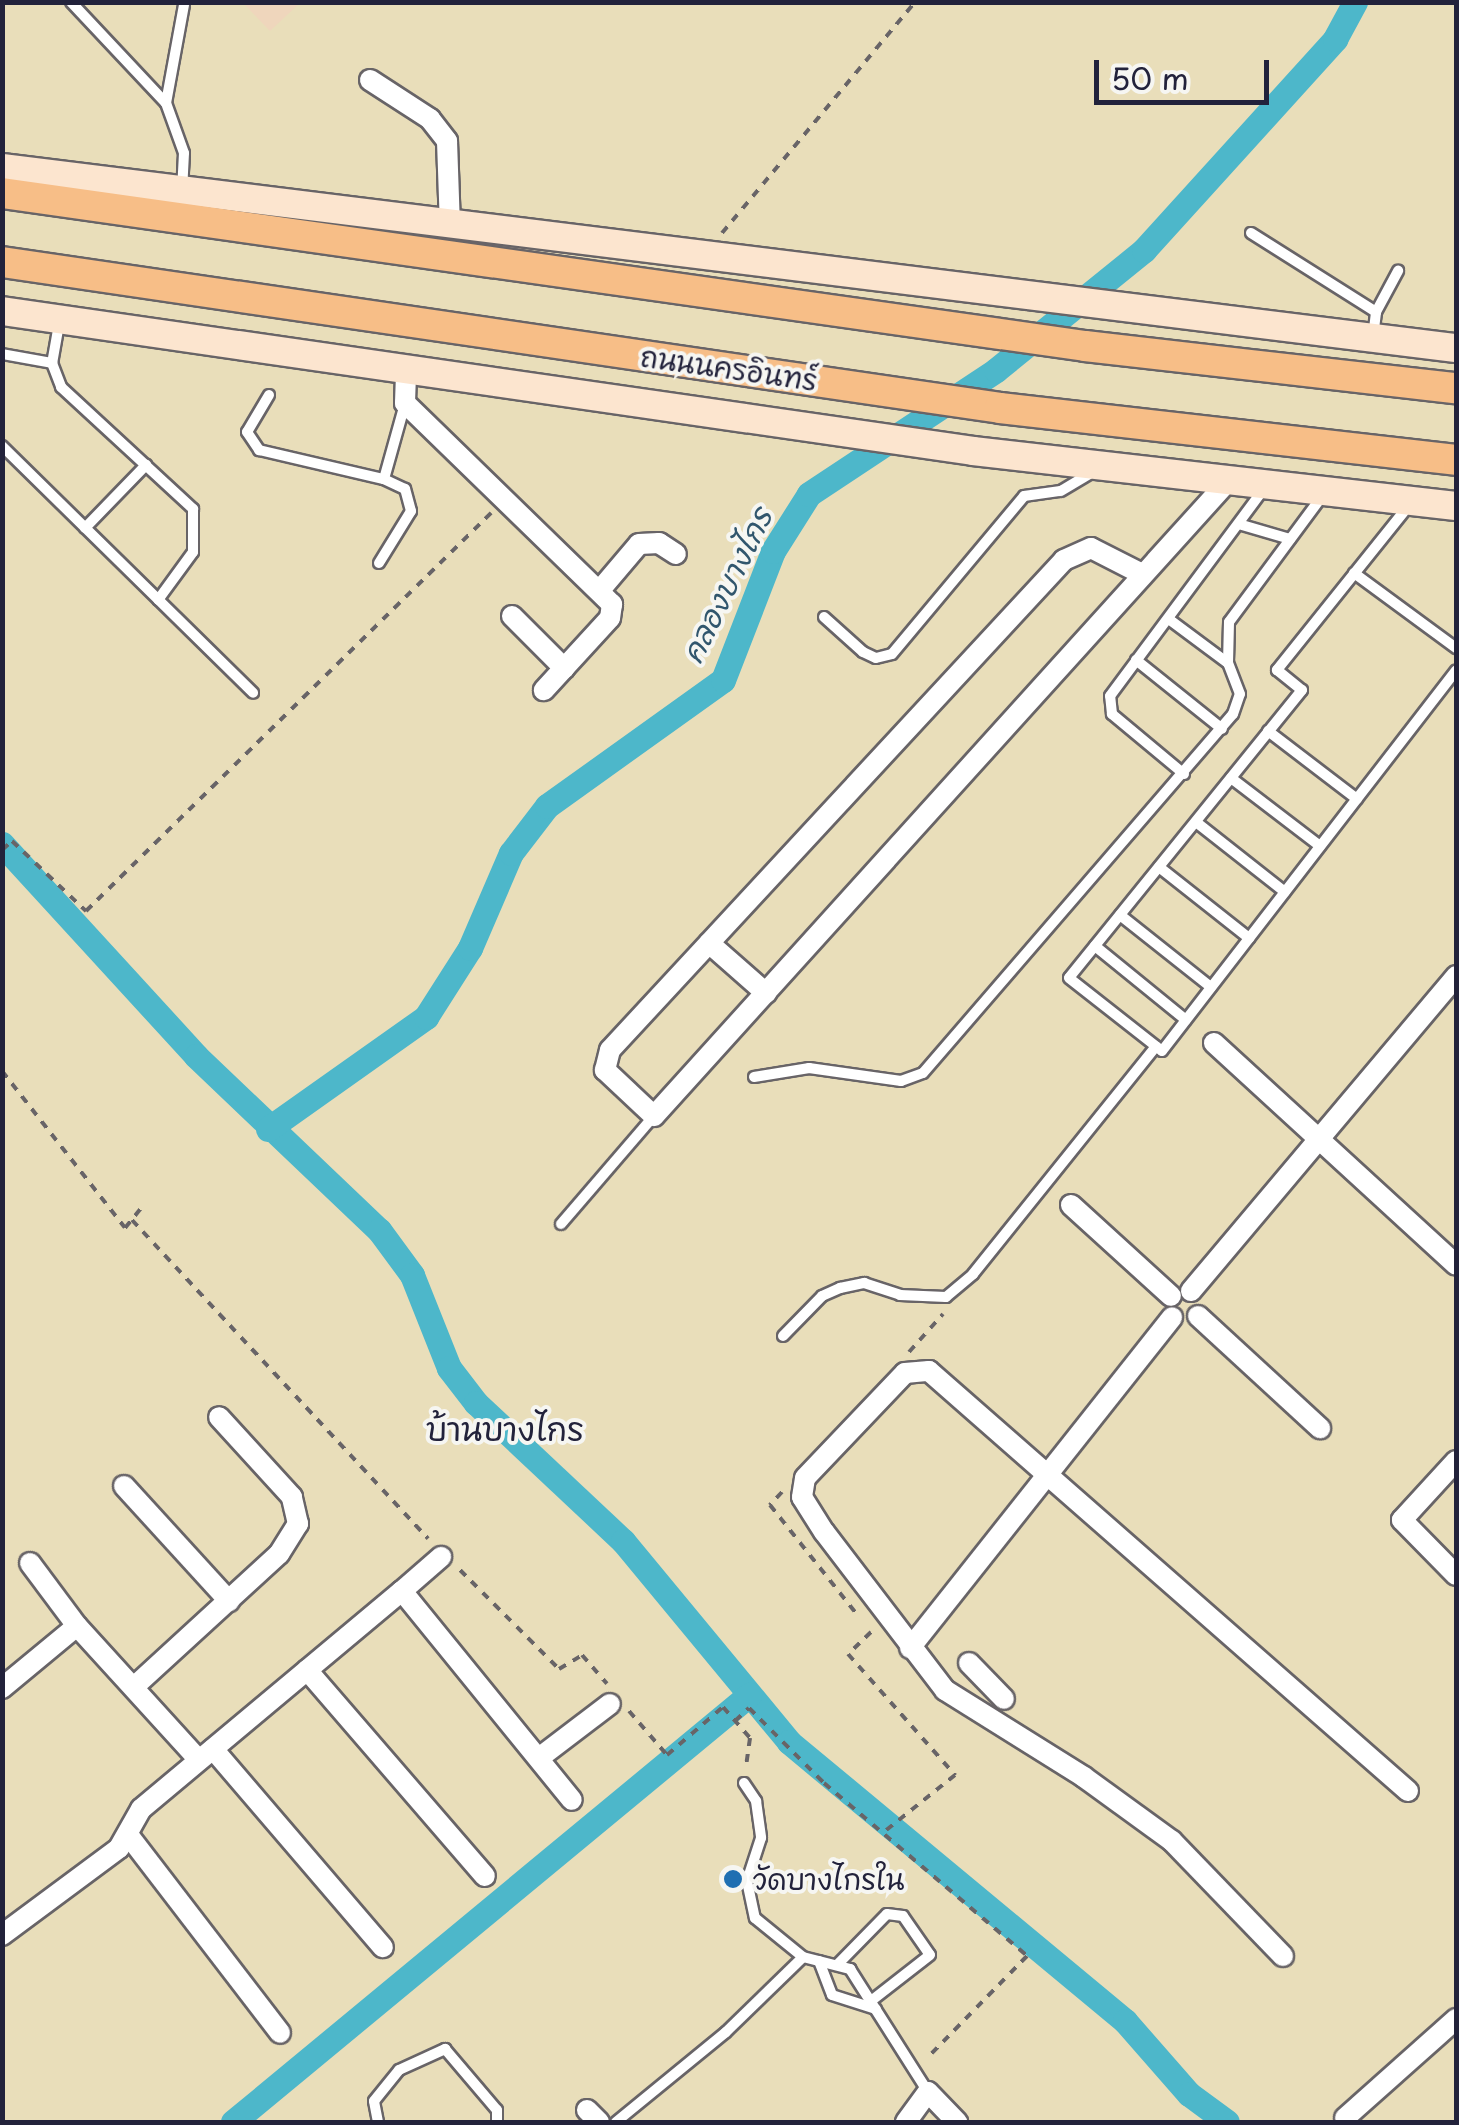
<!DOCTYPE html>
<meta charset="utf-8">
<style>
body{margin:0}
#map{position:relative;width:1459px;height:2125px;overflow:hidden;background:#e9deba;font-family:"Playpen Sans","Playpen Sans Thai",sans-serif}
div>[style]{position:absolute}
.built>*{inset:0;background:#efd6bc}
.canal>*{height:25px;margin:-12.5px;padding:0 12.5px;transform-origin:12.5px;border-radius:12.5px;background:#4db7ca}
.path>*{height:4px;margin-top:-2px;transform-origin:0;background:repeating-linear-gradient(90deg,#686467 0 8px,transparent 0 16px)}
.roads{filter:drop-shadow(2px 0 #686467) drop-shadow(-2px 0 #686467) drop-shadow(0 2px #686467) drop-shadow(0 -2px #686467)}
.lane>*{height:10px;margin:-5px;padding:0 5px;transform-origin:5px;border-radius:5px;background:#fff}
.street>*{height:20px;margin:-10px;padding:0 10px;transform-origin:10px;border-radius:10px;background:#fff}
.secondary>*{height:28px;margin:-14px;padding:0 14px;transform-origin:14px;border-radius:14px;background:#fce5cf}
.primary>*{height:30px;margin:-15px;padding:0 15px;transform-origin:15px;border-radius:15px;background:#f7be87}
.dots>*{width:28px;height:28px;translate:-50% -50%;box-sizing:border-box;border:5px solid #f6f6f2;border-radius:50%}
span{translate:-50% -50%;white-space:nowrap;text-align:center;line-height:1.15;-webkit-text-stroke:8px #f6f6f2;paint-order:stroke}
.street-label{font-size:28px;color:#22223b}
.poi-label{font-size:28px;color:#22223b}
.left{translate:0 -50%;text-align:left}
.water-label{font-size:30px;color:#31566d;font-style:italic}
.quarter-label{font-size:32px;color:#22223b}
.frame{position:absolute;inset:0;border:5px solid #22223b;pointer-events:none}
.scale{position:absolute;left:1094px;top:60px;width:175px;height:45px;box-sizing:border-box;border:5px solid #22223b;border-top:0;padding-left:12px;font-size:30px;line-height:35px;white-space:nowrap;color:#22223b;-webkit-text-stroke:8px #f6f6f2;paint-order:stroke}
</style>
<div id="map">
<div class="built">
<div style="clip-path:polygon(243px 3px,300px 3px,270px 31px)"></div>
</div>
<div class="canal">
<div style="left:2px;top:844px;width:287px;rotate:47.5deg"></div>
<div style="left:196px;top:1056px;width:253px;rotate:43.6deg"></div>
<div style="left:379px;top:1230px;width:56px;rotate:53.7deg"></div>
<div style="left:412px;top:1275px;width:100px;rotate:68.3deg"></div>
<div style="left:449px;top:1368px;width:44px;rotate:52.4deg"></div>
<div style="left:476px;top:1403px;width:202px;rotate:43.2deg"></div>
<div style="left:623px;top:1541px;width:261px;rotate:50.4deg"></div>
<div style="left:789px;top:1742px;width:437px;rotate:39.7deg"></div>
<div style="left:1125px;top:2021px;width:97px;rotate:48.8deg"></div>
<div style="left:1189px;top:2094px;width:47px;rotate:36.4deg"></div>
<div style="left:268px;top:1129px;width:194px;rotate:-35.3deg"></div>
<div style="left:426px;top:1017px;width:82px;rotate:-57.5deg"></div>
<div style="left:470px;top:948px;width:103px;rotate:-66.7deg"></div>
<div style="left:511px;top:853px;width:59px;rotate:-52.5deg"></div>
<div style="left:547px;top:806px;width:216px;rotate:-35.6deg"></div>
<div style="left:723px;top:680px;width:138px;rotate:-68.8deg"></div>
<div style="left:773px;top:551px;width:67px;rotate:-57.7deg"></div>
<div style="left:809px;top:494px;width:224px;rotate:-33.5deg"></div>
<div style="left:996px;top:370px;width:191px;rotate:-39deg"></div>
<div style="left:1144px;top:250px;width:285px;rotate:-47.8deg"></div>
<div style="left:1335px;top:39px;width:42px;rotate:-61.6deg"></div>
<div style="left:233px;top:2122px;width:670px;rotate:-39.61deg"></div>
</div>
<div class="path">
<div style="left:722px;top:233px;width:301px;rotate:-50.1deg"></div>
<div style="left:2px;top:850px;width:13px;rotate:-42deg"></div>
<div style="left:12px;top:841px;width:102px;rotate:43.4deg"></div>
<div style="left:86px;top:911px;width:568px;rotate:-44.5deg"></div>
<div style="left:2px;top:1071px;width:199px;rotate:51.9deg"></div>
<div style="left:125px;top:1228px;width:28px;rotate:-51deg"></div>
<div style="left:132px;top:1220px;width:435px;rotate:47.1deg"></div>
<div style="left:909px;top:1352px;width:51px;rotate:-48.2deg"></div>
<div style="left:782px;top:1492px;width:18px;rotate:133deg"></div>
<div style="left:770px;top:1505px;width:143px;rotate:51.5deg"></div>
<div style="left:460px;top:1570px;width:140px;rotate:45deg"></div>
<div style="left:559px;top:1669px;width:27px;rotate:-31deg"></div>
<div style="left:582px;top:1655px;width:38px;rotate:49deg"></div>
<div style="left:871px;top:1632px;width:32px;rotate:136deg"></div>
<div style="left:848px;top:1654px;width:162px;rotate:48.5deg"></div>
<div style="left:955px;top:1775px;width:90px;rotate:141.3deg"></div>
<div style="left:629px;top:1711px;width:58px;rotate:49.2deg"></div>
<div style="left:667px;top:1755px;width:74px;rotate:-40.6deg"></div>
<div style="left:723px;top:1707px;width:41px;rotate:48.9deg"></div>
<div style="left:750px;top:1738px;width:27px;rotate:98deg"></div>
<div style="left:735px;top:1721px;width:19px;rotate:-43deg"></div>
<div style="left:749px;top:1708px;width:106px;rotate:45deg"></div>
<div style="left:824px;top:1783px;width:267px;rotate:40.4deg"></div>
<div style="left:1027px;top:1956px;width:143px;rotate:134.4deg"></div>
</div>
<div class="roads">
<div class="lane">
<div style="left:71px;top:2px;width:139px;rotate:46.8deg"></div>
<div style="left:166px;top:103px;width:53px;rotate:70.2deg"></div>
<div style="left:184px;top:153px;width:37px;rotate:93deg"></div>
<div style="left:166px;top:103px;width:100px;rotate:-79.6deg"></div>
<div style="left:1251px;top:233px;width:148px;rotate:32.3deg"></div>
<div style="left:59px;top:324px;width:40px;rotate:100deg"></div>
<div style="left:52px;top:363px;width:26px;rotate:69deg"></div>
<div style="left:61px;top:387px;width:180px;rotate:42.7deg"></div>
<div style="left:193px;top:509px;width:43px;rotate:90deg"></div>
<div style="left:193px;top:552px;width:59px;rotate:126.1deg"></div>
<div style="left:1373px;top:337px;width:25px;rotate:-83deg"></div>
<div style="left:1376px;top:312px;width:47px;rotate:-61.8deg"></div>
<div style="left:2px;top:354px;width:51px;rotate:10.2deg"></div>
<div style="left:269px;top:395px;width:43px;rotate:120.7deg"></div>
<div style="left:247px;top:432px;width:22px;rotate:56deg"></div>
<div style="left:259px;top:450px;width:128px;rotate:13.1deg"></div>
<div style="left:384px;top:479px;width:78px;rotate:-74.4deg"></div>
<div style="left:2px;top:446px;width:352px;rotate:44.5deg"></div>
<div style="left:1410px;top:504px;width:213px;rotate:128.7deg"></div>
<div style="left:1277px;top:670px;width:32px;rotate:39deg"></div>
<div style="left:1302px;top:690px;width:370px;rotate:129deg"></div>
<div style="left:1069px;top:978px;width:118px;rotate:38.1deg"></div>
<div style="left:1162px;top:1051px;width:481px;rotate:-52.3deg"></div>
<div style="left:1242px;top:525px;width:50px;rotate:16.3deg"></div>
<div style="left:85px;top:528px;width:88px;rotate:-45.9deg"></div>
<div style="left:379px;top:563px;width:61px;rotate:-58.4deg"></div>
<div style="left:411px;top:511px;width:23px;rotate:-105deg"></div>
<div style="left:405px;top:489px;width:23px;rotate:-155deg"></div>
<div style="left:1354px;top:573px;width:127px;rotate:36.3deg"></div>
<div style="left:824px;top:617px;width:52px;rotate:41.9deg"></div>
<div style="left:863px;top:652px;width:14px;rotate:25deg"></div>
<div style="left:876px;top:658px;width:16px;rotate:-14deg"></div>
<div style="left:892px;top:654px;width:206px;rotate:-50.1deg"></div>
<div style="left:1024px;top:496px;width:37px;rotate:-8deg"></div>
<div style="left:1061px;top:491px;width:37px;rotate:-31deg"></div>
<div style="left:1170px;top:620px;width:72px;rotate:36.6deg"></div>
<div style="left:1136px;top:660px;width:110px;rotate:38.7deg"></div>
<div style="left:1268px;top:731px;width:112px;rotate:37.4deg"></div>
<div style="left:1184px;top:774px;width:94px;rotate:-140.2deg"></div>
<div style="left:1112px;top:714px;width:18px;rotate:-96deg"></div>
<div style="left:1110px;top:696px;width:258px;rotate:-53.4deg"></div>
<div style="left:1231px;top:778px;width:112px;rotate:37.4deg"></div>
<div style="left:1196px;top:822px;width:113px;rotate:38.2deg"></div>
<div style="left:1159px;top:867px;width:115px;rotate:38.3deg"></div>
<div style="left:1120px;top:915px;width:116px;rotate:38.4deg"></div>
<div style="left:1095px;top:946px;width:117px;rotate:39.1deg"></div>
<div style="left:754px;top:1077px;width:56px;rotate:-9.3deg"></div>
<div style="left:809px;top:1068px;width:93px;rotate:8deg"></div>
<div style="left:901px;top:1081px;width:23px;rotate:-20deg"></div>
<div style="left:923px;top:1073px;width:474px;rotate:-49.2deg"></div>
<div style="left:1233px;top:714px;width:21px;rotate:-71deg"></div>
<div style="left:1240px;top:694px;width:33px;rotate:-111deg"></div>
<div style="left:1228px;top:663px;width:41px;rotate:-88.6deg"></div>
<div style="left:1229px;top:622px;width:158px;rotate:-53.5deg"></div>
<div style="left:561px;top:1224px;width:143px;rotate:-49.3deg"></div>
<div style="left:783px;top:1336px;width:56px;rotate:-45.7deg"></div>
<div style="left:822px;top:1296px;width:20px;rotate:-24deg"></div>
<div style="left:840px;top:1288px;width:25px;rotate:-12deg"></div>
<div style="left:864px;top:1283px;width:38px;rotate:18deg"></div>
<div style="left:900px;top:1295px;width:46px;rotate:2.5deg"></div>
<div style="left:946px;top:1297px;width:35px;rotate:-40deg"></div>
<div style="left:973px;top:1274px;width:292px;rotate:-51.2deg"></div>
<div style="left:744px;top:1783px;width:22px;rotate:56deg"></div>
<div style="left:756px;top:1801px;width:37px;rotate:82deg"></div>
<div style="left:761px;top:1838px;width:45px;rotate:108deg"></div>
<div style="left:747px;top:1881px;width:38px;rotate:78deg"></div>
<div style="left:755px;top:1918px;width:62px;rotate:39.1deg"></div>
<div style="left:803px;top:1957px;width:49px;rotate:14.3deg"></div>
<div style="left:850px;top:1969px;width:146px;rotate:57.6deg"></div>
<div style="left:819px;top:1961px;width:36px;rotate:69deg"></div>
<div style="left:832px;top:1995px;width:46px;rotate:17.7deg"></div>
<div style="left:837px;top:1965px;width:71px;rotate:-45.6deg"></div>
<div style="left:887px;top:1914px;width:16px;rotate:7deg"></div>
<div style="left:903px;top:1916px;width:47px;rotate:55.3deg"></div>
<div style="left:930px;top:1955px;width:75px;rotate:142.1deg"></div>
<div style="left:378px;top:2122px;width:21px;rotate:-101deg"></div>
<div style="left:374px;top:2101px;width:40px;rotate:-51deg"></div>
<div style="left:399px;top:2070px;width:51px;rotate:-24.5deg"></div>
<div style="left:445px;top:2049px;width:80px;rotate:49.6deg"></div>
<div style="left:497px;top:2110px;width:12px;rotate:90deg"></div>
<div style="left:616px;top:2122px;width:142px;rotate:-39.3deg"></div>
<div style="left:726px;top:2032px;width:107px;rotate:-44.2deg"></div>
</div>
<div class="street">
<div style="left:370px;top:80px;width:72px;rotate:33deg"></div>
<div style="left:430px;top:119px;width:28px;rotate:52deg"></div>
<div style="left:447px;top:141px;width:85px;rotate:88deg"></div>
<div style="left:406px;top:374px;width:29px;rotate:92deg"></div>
<div style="left:405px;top:403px;width:289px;rotate:44.2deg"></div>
<div style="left:612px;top:604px;width:14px;rotate:98deg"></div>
<div style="left:610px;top:618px;width:98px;rotate:132.5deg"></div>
<div style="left:1142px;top:574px;width:57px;rotate:-153deg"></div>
<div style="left:1091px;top:548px;width:30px;rotate:156deg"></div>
<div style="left:1064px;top:560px;width:668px;rotate:132.82deg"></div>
<div style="left:610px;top:1050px;width:21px;rotate:104deg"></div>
<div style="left:605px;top:1070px;width:67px;rotate:43.2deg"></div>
<div style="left:654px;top:1116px;width:859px;rotate:-47.88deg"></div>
<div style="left:600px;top:590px;width:60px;rotate:-49.7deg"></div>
<div style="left:639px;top:544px;width:20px;rotate:-3deg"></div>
<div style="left:659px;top:543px;width:20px;rotate:33deg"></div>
<div style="left:512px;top:616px;width:74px;rotate:45deg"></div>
<div style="left:709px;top:943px;width:76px;rotate:41.3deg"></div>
<div style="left:1214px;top:1043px;width:328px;rotate:42.5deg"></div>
<div style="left:1071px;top:1205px;width:135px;rotate:42.3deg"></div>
<div style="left:1191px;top:1291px;width:412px;rotate:-49.9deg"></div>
<div style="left:1198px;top:1316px;width:166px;rotate:42.6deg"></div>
<div style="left:1456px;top:1461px;width:80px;rotate:132.5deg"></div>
<div style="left:1402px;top:1520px;width:77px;rotate:45.5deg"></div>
<div style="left:124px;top:1486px;width:156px;rotate:47.6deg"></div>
<div style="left:30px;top:1563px;width:79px;rotate:53.3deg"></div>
<div style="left:77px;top:1626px;width:181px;rotate:47.7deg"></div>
<div style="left:402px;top:1591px;width:52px;rotate:-41.1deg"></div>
<div style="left:910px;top:1648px;width:422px;rotate:-51.6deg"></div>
<div style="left:969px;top:1663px;width:50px;rotate:45.8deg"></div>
<div style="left:307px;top:1670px;width:272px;rotate:49.2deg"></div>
<div style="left:136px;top:1685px;width:194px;rotate:-42.5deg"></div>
<div style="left:279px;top:1554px;width:36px;rotate:-58deg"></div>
<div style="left:298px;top:1524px;width:28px;rotate:-103deg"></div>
<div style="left:292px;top:1497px;width:108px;rotate:-132.4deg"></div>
<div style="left:2px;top:1688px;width:97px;rotate:-39.6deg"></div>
<div style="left:213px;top:1749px;width:261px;rotate:49.4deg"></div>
<div style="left:539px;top:1758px;width:89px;rotate:-37.3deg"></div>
<div style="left:129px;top:1836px;width:248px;rotate:52.5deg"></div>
<div style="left:2px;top:1935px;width:146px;rotate:-36.6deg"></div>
<div style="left:119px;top:1848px;width:45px;rotate:-60.6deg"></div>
<div style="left:141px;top:1809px;width:340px;rotate:-39.9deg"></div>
<div style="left:402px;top:1591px;width:269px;rotate:50.9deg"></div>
<div style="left:1283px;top:1956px;width:160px;rotate:-134deg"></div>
<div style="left:1172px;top:1841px;width:109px;rotate:-144deg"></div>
<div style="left:1084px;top:1777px;width:164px;rotate:-148deg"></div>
<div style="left:945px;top:1690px;width:199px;rotate:-127.4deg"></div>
<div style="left:824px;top:1532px;width:41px;rotate:-122.2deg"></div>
<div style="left:802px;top:1497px;width:19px;rotate:-81deg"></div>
<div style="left:805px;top:1478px;width:145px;rotate:-46.4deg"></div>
<div style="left:905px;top:1373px;width:24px;rotate:-5deg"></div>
<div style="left:929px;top:1371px;width:637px;rotate:41.25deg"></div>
<div style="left:587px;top:2110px;width:17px;rotate:45deg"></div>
<div style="left:1345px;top:2118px;width:149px;rotate:-41.7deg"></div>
<div style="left:906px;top:2122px;width:37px;rotate:-54deg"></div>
<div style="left:928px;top:2092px;width:42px;rotate:46deg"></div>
</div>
<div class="secondary">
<div style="left:2px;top:168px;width:1465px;rotate:7.06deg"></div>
<div style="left:2px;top:311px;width:981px;rotate:8.2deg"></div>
<div style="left:973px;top:451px;width:486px;rotate:6.5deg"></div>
</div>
<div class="primary">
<div style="left:2px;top:193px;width:1094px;rotate:8.04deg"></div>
<div style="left:1085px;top:346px;width:373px;rotate:6.5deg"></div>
<div style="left:2px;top:262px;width:1009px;rotate:8.32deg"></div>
<div style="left:1000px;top:408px;width:459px;rotate:6.5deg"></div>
</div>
</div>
<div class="dots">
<div style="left:733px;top:1879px;background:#1f6fb2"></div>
</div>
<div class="street-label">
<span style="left:729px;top:368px;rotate:8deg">ถนนนครอินทร์</span>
</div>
<div class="poi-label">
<span class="left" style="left:753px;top:1879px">วัดบางไกรใน</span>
</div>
<div class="water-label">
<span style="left:726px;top:585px;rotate:-64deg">คลองบางไกร</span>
</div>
<div class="quarter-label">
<span style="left:505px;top:1428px">บ้านบางไกร</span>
</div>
<div class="frame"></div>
<div class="scale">50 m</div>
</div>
